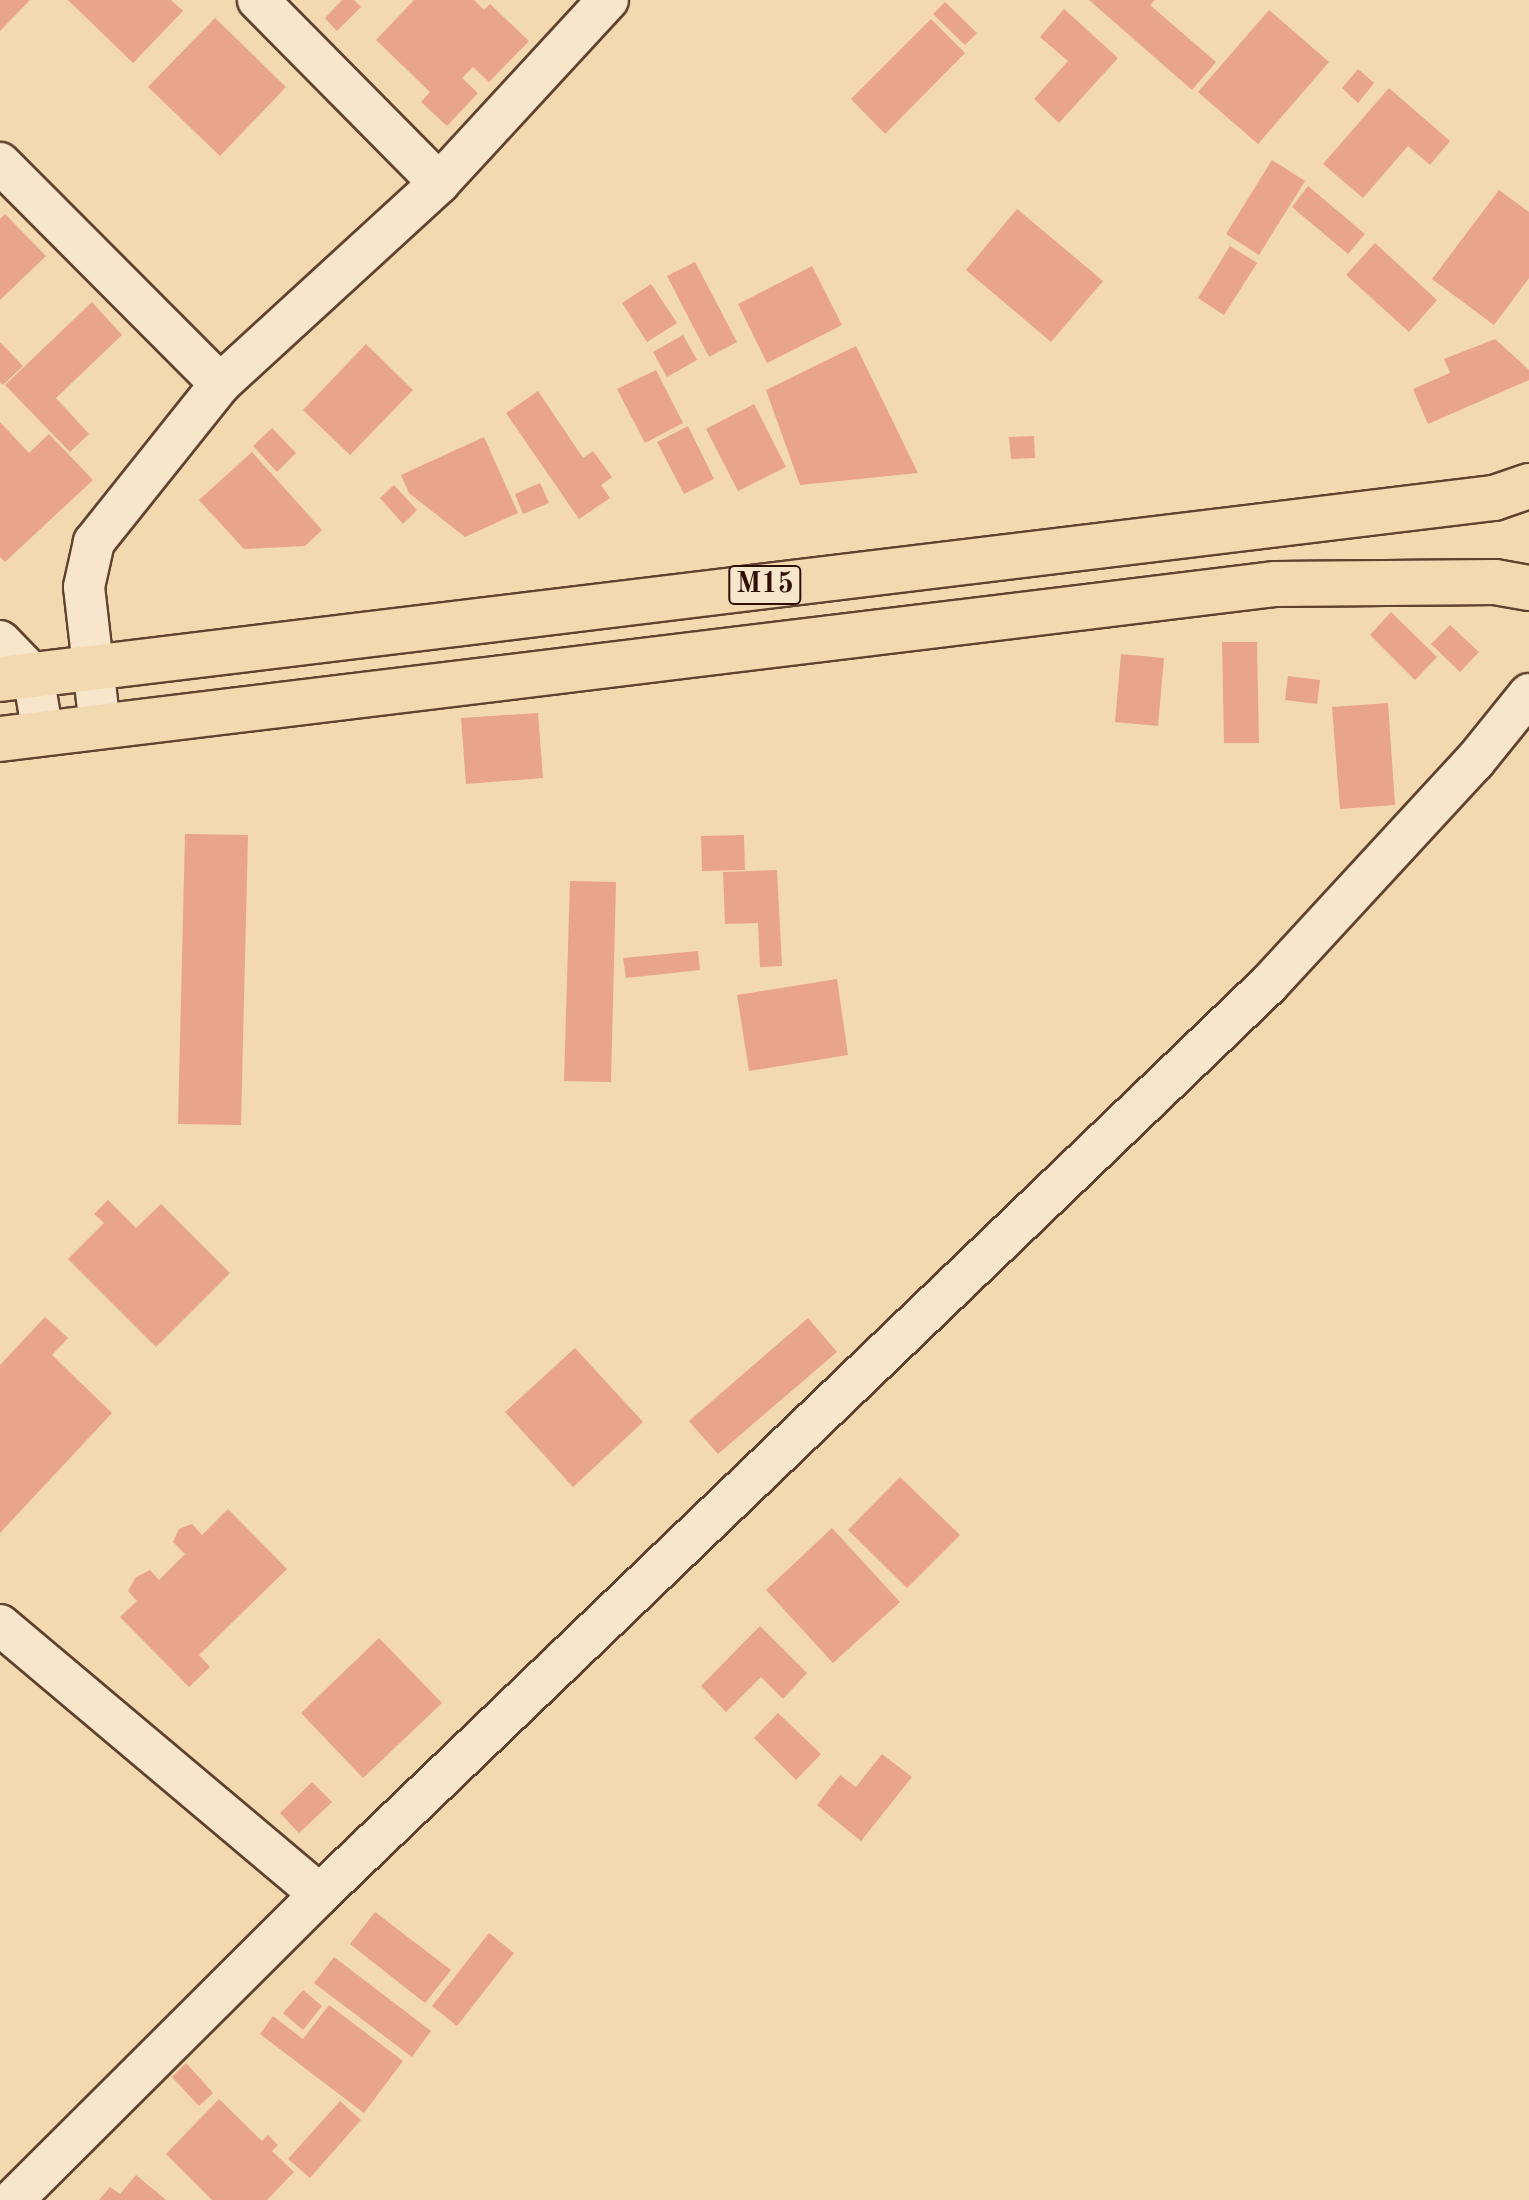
<!DOCTYPE html>
<style>
body{margin:0}
#map{position:relative;width:1529px;height:2200px;overflow:hidden;background:#f3d9b0;font-family:"Old Standard TT",serif}
div>[style]{position:absolute}
.building>*{inset:0;background:#e9a48c}
.roads{filter:drop-shadow(2px 0 #60422e) drop-shadow(-2px 0 #60422e) drop-shadow(0 2px #60422e) drop-shadow(0 -2px #60422e)}
.street>*{height:40px;margin:-20px;padding:0 20px;transform-origin:20px;border-radius:20px;background:#f7e6cc}
.highway>*{height:44px;margin:-22px;padding:0 22px;transform-origin:22px;border-radius:22px;background:#f3d9b0}
span{translate:-50% -50%;white-space:nowrap;text-align:center;line-height:1.15;-webkit-text-stroke:8px #f7e6cc;paint-order:stroke}
.shield-label span{padding:2px 6px;background:#f7e6cc;border:2px solid;border-radius:6px;-webkit-text-stroke-width:0}
.shield-label{font-size:28px;color:#2f0f02;font-weight:700}
</style>
<div id="map">
<div class="building">
<div style="clip-path:polygon(0 0,30px 0,0 31px)"></div>
<div style="clip-path:polygon(68px 0,171px 0,183px 11px,133px 63px)"></div>
<div style="clip-path:polygon(342px 0,354px 0,361px 7px,337px 31px,325px 18px)"></div>
<div style="clip-path:polygon(414px 0,474px 0,484px 10px,490px 4px,529px 41px,489px 82px,473px 67px,462px 78px,478px 93px,447px 126px,421px 102px,430px 92px,376px 40px)"></div>
<div style="clip-path:polygon(1089px 0,1155px 0,1150px 5px,1216px 62px,1192px 90px)"></div>
<div style="clip-path:polygon(945px 2px,977px 33px,965px 45px,933px 14px)"></div>
<div style="clip-path:polygon(1064px 9px,1118px 58px,1059px 123px,1034px 99px,1068px 61px,1040px 37px)"></div>
<div style="clip-path:polygon(1269px 10px,1329px 62px,1258px 144px,1198px 92px)"></div>
<div style="clip-path:polygon(215px 18px,286px 87px,220px 156px,148px 87px)"></div>
<div style="clip-path:polygon(931px 19px,965px 53px,885px 134px,851px 99px)"></div>
<div style="clip-path:polygon(1358px 69px,1374px 83px,1358px 103px,1342px 88px)"></div>
<div style="clip-path:polygon(1389px 88px,1450px 141px,1430px 165px,1408px 146px,1363px 198px,1323px 164px)"></div>
<div style="clip-path:polygon(1272px 160px,1305px 181px,1259px 255px,1226px 234px)"></div>
<div style="clip-path:polygon(1308px 186px,1365px 234px,1348px 254px,1292px 207px)"></div>
<div style="clip-path:polygon(1499px 190px,1529px 212px,1529px 278px,1494px 325px,1432px 279px)"></div>
<div style="clip-path:polygon(1017px 209px,1103px 281px,1051px 342px,966px 270px)"></div>
<div style="clip-path:polygon(5px 214px,46px 256px,0 300px,0 219px)"></div>
<div style="clip-path:polygon(1375px 243px,1437px 300px,1409px 332px,1346px 275px)"></div>
<div style="clip-path:polygon(1230px 246px,1257px 263px,1224px 315px,1198px 298px)"></div>
<div style="clip-path:polygon(695px 262px,737px 342px,709px 357px,667px 276px)"></div>
<div style="clip-path:polygon(812px 266px,842px 325px,767px 363px,738px 304px)"></div>
<div style="clip-path:polygon(651px 284px,677px 323px,647px 342px,622px 303px)"></div>
<div style="clip-path:polygon(92px 302px,122px 335px,56px 398px,89px 434px,70px 452px,5px 385px)"></div>
<div style="clip-path:polygon(683px 335px,697px 360px,667px 377px,653px 352px)"></div>
<div style="clip-path:polygon(1495px 339px,1529px 370px,1529px 380px,1428px 424px,1413px 389px,1450px 373px,1444px 359px)"></div>
<div style="clip-path:polygon(0 342px,23px 366px,3px 385px,0 382px)"></div>
<div style="clip-path:polygon(366px 344px,413px 390px,350px 455px,303px 410px)"></div>
<div style="clip-path:polygon(856px 346px,918px 473px,800px 485px,766px 390px)"></div>
<div style="clip-path:polygon(656px 370px,683px 423px,645px 443px,617px 389px)"></div>
<div style="clip-path:polygon(538px 391px,583px 458px,593px 451px,612px 477px,601px 485px,610px 498px,579px 519px,506px 413px)"></div>
<div style="clip-path:polygon(754px 404px,786px 467px,738px 491px,706px 429px)"></div>
<div style="clip-path:polygon(0 422px,29px 453px,49px 434px,93px 480px,5px 562px,0 557px)"></div>
<div style="clip-path:polygon(688px 426px,714px 479px,684px 494px,657px 442px)"></div>
<div style="clip-path:polygon(272px 428px,296px 453px,277px 472px,253px 446px)"></div>
<div style="clip-path:polygon(1034px 436px,1035px 458px,1011px 459px,1009px 437px)"></div>
<div style="clip-path:polygon(484px 437px,518px 513px,465px 537px,409px 493px,401px 475px)"></div>
<div style="clip-path:polygon(252px 452px,322px 530px,305px 546px,244px 549px,199px 500px)"></div>
<div style="clip-path:polygon(540px 483px,549px 503px,523px 514px,515px 494px)"></div>
<div style="clip-path:polygon(394px 485px,417px 510px,403px 524px,380px 498px)"></div>
<div style="clip-path:polygon(1391px 612px,1437px 657px,1415px 680px,1370px 635px)"></div>
<div style="clip-path:polygon(1450px 625px,1479px 652px,1460px 672px,1431px 644px)"></div>
<div style="clip-path:polygon(1222px 642px,1257px 642px,1259px 743px,1224px 743px)"></div>
<div style="clip-path:polygon(1121px 654px,1164px 658px,1158px 726px,1115px 722px)"></div>
<div style="clip-path:polygon(1288px 676px,1320px 680px,1317px 704px,1285px 700px)"></div>
<div style="clip-path:polygon(1388px 703px,1395px 805px,1340px 809px,1332px 707px)"></div>
<div style="clip-path:polygon(538px 713px,543px 778px,466px 784px,461px 718px)"></div>
<div style="clip-path:polygon(185px 834px,248px 835px,241px 1125px,178px 1124px)"></div>
<div style="clip-path:polygon(744px 835px,745px 870px,702px 871px,701px 836px)"></div>
<div style="clip-path:polygon(777px 870px,782px 966px,760px 967px,758px 923px,725px 924px,723px 872px)"></div>
<div style="clip-path:polygon(570px 881px,616px 882px,611px 1082px,564px 1081px)"></div>
<div style="clip-path:polygon(698px 951px,700px 970px,626px 978px,623px 958px)"></div>
<div style="clip-path:polygon(837px 979px,848px 1055px,749px 1071px,737px 995px)"></div>
<div style="clip-path:polygon(108px 1200px,136px 1228px,161px 1204px,230px 1273px,156px 1347px,68px 1259px,104px 1223px,94px 1214px)"></div>
<div style="clip-path:polygon(45px 1317px,68px 1338px,52px 1355px,112px 1413px,0 1533px,0 1365px)"></div>
<div style="clip-path:polygon(808px 1318px,837px 1352px,718px 1454px,689px 1421px)"></div>
<div style="clip-path:polygon(575px 1348px,643px 1422px,573px 1487px,505px 1412px)"></div>
<div style="clip-path:polygon(900px 1477px,960px 1535px,907px 1588px,848px 1530px)"></div>
<div style="clip-path:polygon(228px 1509px,287px 1569px,199px 1655px,210px 1667px,189px 1687px,120px 1617px,137px 1601px,128px 1591px,136px 1577px,150px 1570px,159px 1580px,185px 1554px,173px 1542px,179px 1529px,192px 1524px,202px 1535px)"></div>
<div style="clip-path:polygon(832px 1528px,900px 1602px,833px 1663px,766px 1590px)"></div>
<div style="clip-path:polygon(760px 1626px,807px 1673px,783px 1699px,761px 1677px,726px 1712px,701px 1686px)"></div>
<div style="clip-path:polygon(379px 1638px,442px 1703px,363px 1778px,301px 1713px)"></div>
<div style="clip-path:polygon(778px 1713px,821px 1754px,796px 1780px,754px 1738px)"></div>
<div style="clip-path:polygon(882px 1754px,912px 1777px,861px 1841px,817px 1805px,840px 1775px,856px 1787px)"></div>
<div style="clip-path:polygon(312px 1782px,332px 1802px,299px 1833px,280px 1813px)"></div>
<div style="clip-path:polygon(375px 1912px,451px 1970px,425px 2003px,350px 1944px)"></div>
<div style="clip-path:polygon(489px 1933px,514px 1953px,457px 2026px,432px 2006px)"></div>
<div style="clip-path:polygon(334px 1957px,431px 2031px,412px 2057px,314px 1983px)"></div>
<div style="clip-path:polygon(303px 1990px,322px 2006px,303px 2030px,283px 2013px)"></div>
<div style="clip-path:polygon(329px 2005px,403px 2061px,364px 2113px,260px 2034px,273px 2016px,303px 2039px)"></div>
<div style="clip-path:polygon(186px 2063px,213px 2093px,199px 2106px,172px 2077px)"></div>
<div style="clip-path:polygon(219px 2099px,262px 2141px,268px 2135px,278px 2145px,272px 2151px,294px 2172px,267px 2200px,212px 2200px,166px 2154px)"></div>
<div style="clip-path:polygon(340px 2101px,361px 2120px,310px 2178px,288px 2159px)"></div>
<div style="clip-path:polygon(136px 2175px,166px 2200px,99px 2200px,110px 2187px,120px 2194px)"></div>
</div>
<div class="roads">
<div class="street">
<div style="left:258px;top:0;width:257px;rotate:45.3deg"></div>
<div style="left:0;top:163px;width:312px;rotate:45.1deg"></div>
<div style="left:0;top:641px;width:47px;rotate:45.9deg"></div>
<div style="left:33px;top:675px;width:60px;rotate:80.4deg"></div>
<div style="left:100px;top:727px;width:141px;rotate:-96.5deg"></div>
<div style="left:84px;top:587px;width:46px;rotate:-77.5deg"></div>
<div style="left:94px;top:542px;width:202px;rotate:-51.4deg"></div>
<div style="left:220px;top:384px;width:297px;rotate:-42.5deg"></div>
<div style="left:439px;top:183px;width:249px;rotate:-47.3deg"></div>
<div style="left:0;top:1625px;width:418px;rotate:40.1deg"></div>
<div style="left:13px;top:2200px;width:433px;rotate:-44.9deg"></div>
<div style="left:320px;top:1894px;width:1313px;rotate:-43.8deg"></div>
<div style="left:1268px;top:985px;width:305px;rotate:-47.3deg"></div>
<div style="left:1475px;top:761px;width:86px;rotate:-51.1deg"></div>
</div>
<div class="highway">
<div style="left:0;top:679px;width:1505px;rotate:-6.91deg"></div>
<div style="left:1494px;top:498px;width:37px;rotate:-19deg"></div>
<div style="left:0;top:739px;width:1285px;rotate:-6.93deg"></div>
<div style="left:1276px;top:584px;width:219px;rotate:-0.5deg"></div>
<div style="left:1495px;top:582px;width:35px;rotate:10deg"></div>
</div>
</div>
<div class="shield-label">
<span style="left:765px;top:585px">M15</span>
</div>
</div>
